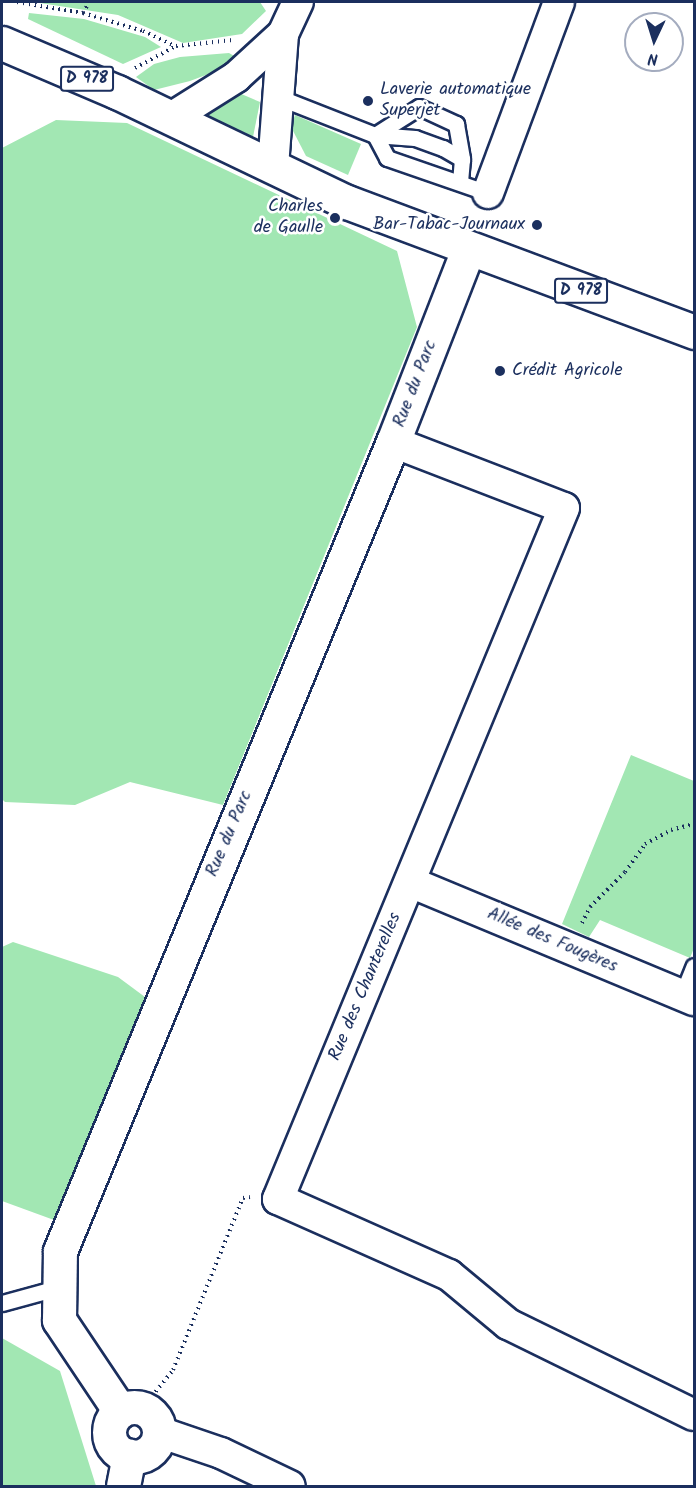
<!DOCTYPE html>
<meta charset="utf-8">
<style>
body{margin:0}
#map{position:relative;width:696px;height:1488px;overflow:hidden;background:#fff;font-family:Kalam,sans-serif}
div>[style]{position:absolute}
.green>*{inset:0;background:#a2e7b3}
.path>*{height:4px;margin-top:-2px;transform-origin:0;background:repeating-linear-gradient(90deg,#1b2f5e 0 1.5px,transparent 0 6px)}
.roads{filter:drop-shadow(2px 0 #1b2f5e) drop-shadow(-2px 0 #1b2f5e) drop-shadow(0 2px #1b2f5e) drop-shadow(0 -2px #1b2f5e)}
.lane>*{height:15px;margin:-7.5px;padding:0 7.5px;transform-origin:7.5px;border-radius:7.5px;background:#fff}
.street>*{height:30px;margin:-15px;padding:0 15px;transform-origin:15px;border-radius:15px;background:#fff}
.secondary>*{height:33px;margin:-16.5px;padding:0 16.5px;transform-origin:16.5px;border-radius:16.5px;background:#fff}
.secondary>.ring{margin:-16.5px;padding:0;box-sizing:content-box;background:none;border:33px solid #fff;border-radius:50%}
.primary>*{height:33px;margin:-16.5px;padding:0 16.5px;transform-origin:16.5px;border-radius:16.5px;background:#fff}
.dots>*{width:16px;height:16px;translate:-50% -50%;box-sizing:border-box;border:3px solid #fff;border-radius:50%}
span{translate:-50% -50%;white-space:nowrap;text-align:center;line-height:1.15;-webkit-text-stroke:5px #fff;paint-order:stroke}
.shield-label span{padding:2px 4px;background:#fff;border:2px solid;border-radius:4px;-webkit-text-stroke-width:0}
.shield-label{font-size:16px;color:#1b2f5e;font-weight:700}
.poi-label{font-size:18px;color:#1b2f5e}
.left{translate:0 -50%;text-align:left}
.right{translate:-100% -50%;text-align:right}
.street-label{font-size:18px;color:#1b2f5e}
.frame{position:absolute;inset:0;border:3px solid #1b2f5e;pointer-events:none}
.north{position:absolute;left:624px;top:12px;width:60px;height:60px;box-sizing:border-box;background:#fff;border:2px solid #a4acbf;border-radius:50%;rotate:184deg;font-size:16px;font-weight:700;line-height:24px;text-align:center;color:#1b2f5e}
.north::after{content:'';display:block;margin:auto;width:21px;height:27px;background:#1b2f5e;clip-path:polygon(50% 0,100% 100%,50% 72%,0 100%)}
</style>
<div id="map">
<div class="green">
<div style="clip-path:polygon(33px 2px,260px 2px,266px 11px,242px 34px,183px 43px,118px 15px)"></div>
<div style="clip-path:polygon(29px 13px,84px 19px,145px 37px,161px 47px,123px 64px,28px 19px)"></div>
<div style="clip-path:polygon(229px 53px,236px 57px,227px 67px,190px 81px,154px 90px,136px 77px,154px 64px,180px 57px)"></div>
<div style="clip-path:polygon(239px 93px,260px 102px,253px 137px,207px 115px)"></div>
<div style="clip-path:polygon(295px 115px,361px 144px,348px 175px,306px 156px,291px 127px)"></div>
<div style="clip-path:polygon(56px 120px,127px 123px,397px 251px,417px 327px,223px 805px,130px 782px,75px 805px,5px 802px,2px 799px,2px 148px)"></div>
<div style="clip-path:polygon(631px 755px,694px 781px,694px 948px,690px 958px,600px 920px,589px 937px,562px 924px)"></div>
<div style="clip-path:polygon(13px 942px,118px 977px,145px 997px,54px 1220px,2px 1201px,2px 947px)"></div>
<div style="clip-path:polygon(2px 1338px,60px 1371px,96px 1486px,2px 1486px)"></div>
</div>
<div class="path">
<div style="left:17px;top:2px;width:67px;rotate:9.5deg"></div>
<div style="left:83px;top:13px;width:63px;rotate:16.7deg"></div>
<div style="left:143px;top:31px;width:35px;rotate:25deg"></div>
<div style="left:83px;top:13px;width:13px;rotate:-61deg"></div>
<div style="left:135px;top:68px;width:47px;rotate:-28.2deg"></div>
<div style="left:176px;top:46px;width:57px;rotate:-6deg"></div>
<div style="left:582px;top:923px;width:18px;rotate:-63deg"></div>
<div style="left:590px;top:907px;width:49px;rotate:-45deg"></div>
<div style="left:625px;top:872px;width:34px;rotate:-54deg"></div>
<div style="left:645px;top:844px;width:30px;rotate:-28deg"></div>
<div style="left:671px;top:830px;width:24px;rotate:-15deg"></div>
<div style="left:148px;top:1401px;width:40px;rotate:-51deg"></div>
<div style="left:173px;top:1370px;width:186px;rotate:-67.9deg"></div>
<div style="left:243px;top:1198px;width:7px;rotate:-8deg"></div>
</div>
<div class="roads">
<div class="lane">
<div style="left:278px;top:97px;width:104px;rotate:21.4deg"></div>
<div style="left:375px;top:135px;width:40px;rotate:4.3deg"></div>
<div style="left:415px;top:138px;width:30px;rotate:20deg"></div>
<div style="left:443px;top:148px;width:22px;rotate:30deg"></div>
<div style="left:462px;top:159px;width:22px;rotate:95deg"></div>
<div style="left:375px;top:135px;width:26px;rotate:62deg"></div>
<div style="left:387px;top:158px;width:107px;rotate:19.1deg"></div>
<div style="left:375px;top:135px;width:52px;rotate:-32.5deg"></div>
<div style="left:419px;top:107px;width:41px;rotate:24.7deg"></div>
<div style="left:456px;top:124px;width:36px;rotate:80deg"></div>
<div style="left:682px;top:995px;width:31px;rotate:-68deg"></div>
<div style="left:2px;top:1303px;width:57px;rotate:-15.3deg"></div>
</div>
<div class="street">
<div style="left:171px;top:118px;width:77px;rotate:-32.2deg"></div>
<div style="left:236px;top:77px;width:64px;rotate:-42.5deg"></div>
<div style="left:273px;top:167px;width:133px;rotate:-85.7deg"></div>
<div style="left:283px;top:34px;width:35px;rotate:-65deg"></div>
<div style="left:488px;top:193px;width:204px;rotate:-69.6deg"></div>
<div style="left:393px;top:442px;width:183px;rotate:21.1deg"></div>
<div style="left:564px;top:508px;width:748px;rotate:112.48deg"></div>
<div style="left:278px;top:1199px;width:187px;rotate:24deg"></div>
<div style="left:449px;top:1275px;width:77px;rotate:39.7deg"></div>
<div style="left:508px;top:1324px;width:207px;rotate:26.1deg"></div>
<div style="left:410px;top:882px;width:308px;rotate:22.6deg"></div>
<div style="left:159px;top:1432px;width:65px;rotate:18.7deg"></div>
<div style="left:221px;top:1453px;width:76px;rotate:25.6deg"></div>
</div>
<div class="secondary">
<div class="ring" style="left:109px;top:1407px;width:17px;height:17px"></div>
<div style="left:120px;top:1411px;width:110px;rotate:-123.8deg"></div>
<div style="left:59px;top:1320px;width:69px;rotate:-89.2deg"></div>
<div style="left:60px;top:1251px;width:875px;rotate:-67.63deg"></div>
<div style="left:393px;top:442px;width:206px;rotate:-68.7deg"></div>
<div style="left:123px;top:1486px;width:31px;rotate:-79deg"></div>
</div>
<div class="primary">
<div style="left:2px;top:43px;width:125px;rotate:23.1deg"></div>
<div style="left:117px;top:92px;width:255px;rotate:25.6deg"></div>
<div style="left:347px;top:202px;width:371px;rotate:20.5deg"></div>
</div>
</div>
<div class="dots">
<div style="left:368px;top:101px;background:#1b2f5e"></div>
<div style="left:335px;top:218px;background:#1b2f5e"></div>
<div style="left:537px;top:225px;background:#1b2f5e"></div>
<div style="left:500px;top:371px;background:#1b2f5e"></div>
</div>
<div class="shield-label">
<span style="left:87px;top:79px">D 978</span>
<span style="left:581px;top:291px">D 978</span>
</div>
<div class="poi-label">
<span class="left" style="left:380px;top:101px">Laverie automatique<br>Superjet</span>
<span class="right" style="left:323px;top:218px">Charles<br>de Gaulle</span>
<span class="right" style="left:525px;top:225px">Bar-Tabac-Journaux</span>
<span class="left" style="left:512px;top:371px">Crédit Agricole</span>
</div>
<div class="street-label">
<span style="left:416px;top:384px;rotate:-69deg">Rue du Parc</span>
<span style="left:230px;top:834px;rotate:-67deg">Rue du Parc</span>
<span style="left:552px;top:941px;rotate:23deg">Allée des Fougères</span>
<span style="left:366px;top:987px;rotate:-67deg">Rue des Chanterelles</span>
</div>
<div class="frame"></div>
<div class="north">N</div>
</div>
